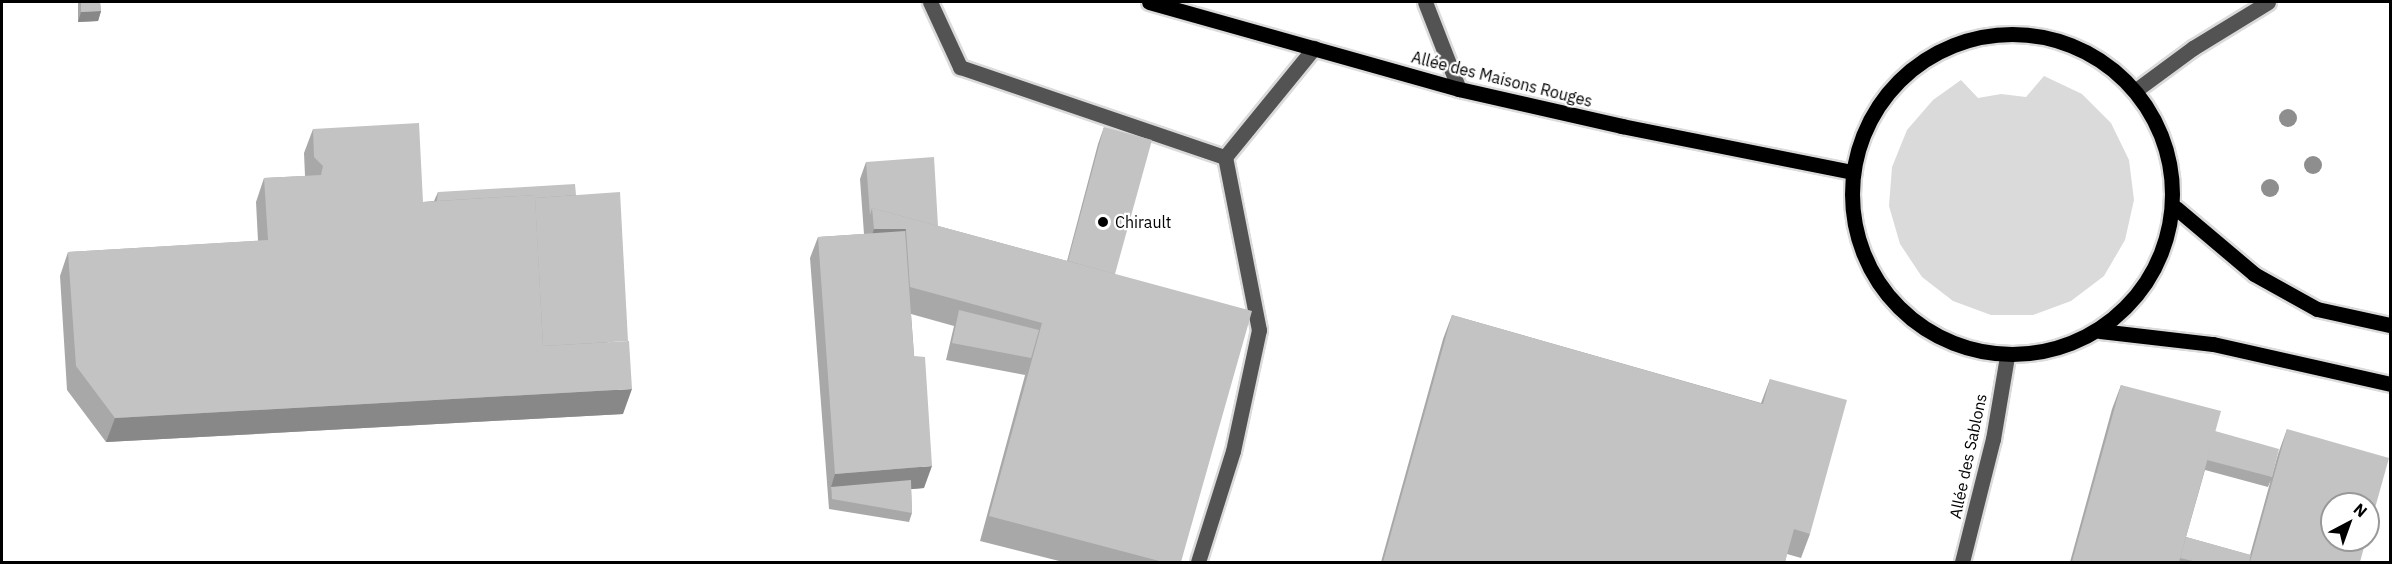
<!DOCTYPE html>
<meta charset="utf-8">
<style>
body{margin:0}
#map{position:relative;width:2392px;height:564px;overflow:hidden;background:#fff;font-family:"IBM Plex Sans",sans-serif}
div>[style]{position:absolute}
.green>*{inset:0;background:#dadada}
.roads{filter:drop-shadow(2px 0 #dbdbdb) drop-shadow(-2px 0 #dbdbdb) drop-shadow(0 2px #dbdbdb) drop-shadow(0 -2px #dbdbdb)}
.minor>*{height:15px;margin:-7.5px;padding:0 7.5px;transform-origin:7.5px;border-radius:7.5px;background:#535353}
.major>*{height:15px;margin:-7.5px;padding:0 7.5px;transform-origin:7.5px;border-radius:7.5px;background:#000}
.major>.ring{margin:-7.5px;padding:0;box-sizing:content-box;background:none;border:15px solid #000;border-radius:50%}
.trees>*{width:18px;height:18px;margin:-9px;border-radius:50%;background:#8e8e8e}
.wall>*{inset:0;background:#a8a8a8}
.shaded-wall>*{inset:0;background:#888}
.building>*{inset:0;background:#c3c3c3}
.dots>*{width:16px;height:16px;translate:-50% -50%;box-sizing:border-box;border:3px solid #fff;border-radius:50%}
span{translate:-50% -50%;white-space:nowrap;text-align:center;line-height:1.15;-webkit-text-stroke:4.5px #fff;paint-order:stroke}
.street-label{font-size:16px;color:#000}
.poi-label{font-size:16px;color:#000}
.left{translate:0 -50%;text-align:left}
.frame{position:absolute;inset:0;border:3px solid #000;pointer-events:none}
.north{position:absolute;left:2320px;top:492px;width:60px;height:60px;box-sizing:border-box;background:#fff;border:2px solid #999;border-radius:50%;rotate:41deg;font-size:16px;font-weight:700;line-height:24px;text-align:center;color:#000}
.north::after{content:'';display:block;margin:auto;width:21px;height:27px;background:#000;clip-path:polygon(50% 0,100% 100%,50% 72%,0 100%)}
</style>
<div id="map">
<div class="green">
<div style="clip-path:polygon(2044px 76px,2082px 94px,2111px 123px,2129px 160px,2134px 200px,2125px 240px,2104px 276px,2071px 301px,2033px 315px,1991px 315px,1953px 301px,1922px 277px,1900px 244px,1889px 206px,1892px 167px,1907px 130px,1933px 100px,1961px 80px,1978px 98px,2001px 94px,2026px 97px)"></div>
</div>
<div class="roads">
<div class="minor">
<div style="left:930px;top:2px;width:72px;rotate:65.2deg"></div>
<div style="left:960px;top:67px;width:280px;rotate:18.8deg"></div>
<div style="left:1225px;top:157px;width:141px;rotate:-50.8deg"></div>
<div style="left:1425px;top:2px;width:93px;rotate:68.7deg"></div>
<div style="left:2136px;top:90px;width:71px;rotate:-36.4deg"></div>
<div style="left:2193px;top:48px;width:88px;rotate:-31.5deg"></div>
<div style="left:1198px;top:562px;width:116px;rotate:-72.5deg"></div>
<div style="left:1233px;top:451px;width:124px;rotate:-77.9deg"></div>
<div style="left:1259px;top:330px;width:176px;rotate:-101.1deg"></div>
<div style="left:1962px;top:562px;width:127px;rotate:-75.9deg"></div>
<div style="left:1993px;top:439px;width:84px;rotate:-80.4deg"></div>
</div>
<div class="major">
<div style="left:1149px;top:2px;width:322px;rotate:15.7deg"></div>
<div style="left:1459px;top:89px;width:167px;rotate:12.8deg"></div>
<div style="left:1622px;top:126px;width:235px;rotate:11.3deg"></div>
<div class="ring" style="left:1852px;top:34px;width:305px;height:305px"></div>
<div style="left:2176px;top:208px;width:102px;rotate:40.2deg"></div>
<div style="left:2254px;top:274px;width:72px;rotate:29.1deg"></div>
<div style="left:2317px;top:309px;width:75px;rotate:12.4deg"></div>
<div style="left:2100px;top:331px;width:114px;rotate:6.6deg"></div>
<div style="left:2213px;top:344px;width:181px;rotate:12.7deg"></div>
</div>
</div>
<div class="trees">
<div style="left:2288px;top:118px"></div>
<div style="left:2313px;top:165px"></div>
<div style="left:2270px;top:188px"></div>
</div>
<div class="wall">
<div style="clip-path:polygon(78px 2px,100px 2px,101px 11px,98px 21px,78px 22px)"></div>
<div style="clip-path:polygon(1104px 127px,1115px 274px,1181px 562px,1063px 562px,980px 541px,1027px 368px,1025px 375px,946px 360px,954px 326px,911px 314px,924px 488px,911px 489px,912px 513px,909px 522px,829px 509px,810px 258px,818px 237px,864px 234px,860px 179px,866px 162px,938px 226px,1067px 261px,1098px 144px)"></div>
<div style="clip-path:polygon(313px 129px,423px 202px,434px 201px,438px 192px,576px 195px,623px 414px,106px 442px,67px 390px,60px 276px,68px 252px,258px 241px,256px 202px,264px 178px,305px 176px,304px 153px)"></div>
<div style="clip-path:polygon(1452px 315px,1761px 403px,1770px 379px,1810px 534px,1801px 558px,1787px 554px,1785px 562px,1381px 562px,1443px 339px)"></div>
<div style="clip-path:polygon(2121px 385px,2272px 477px,2268px 487px,2205px 470px,2186px 537px,2250px 555px,2278px 454px,2287px 429px,2360px 562px,2070px 562px,2112px 409px)"></div>
</div>
<div class="shaded-wall">
<div style="clip-path:polygon(101px 11px,98px 21px,78px 22px,81px 12px)"></div>
<div style="clip-path:polygon(874px 229px,906px 229px,897px 253px,866px 254px)"></div>
<div style="clip-path:polygon(632px 389px,623px 414px,106px 442px,115px 418px)"></div>
<div style="clip-path:polygon(932px 466px,924px 488px,832px 496px,831px 487px,835px 474px)"></div>
</div>
<div class="building">
<div style="clip-path:polygon(81px 2px,100px 2px,101px 11px,81px 12px)"></div>
<div style="clip-path:polygon(419px 123px,423px 202px,535px 195px,543px 346px,629px 341px,632px 389px,115px 418px,76px 366px,68px 252px,268px 240px,264px 178px,321px 175px,323px 166px,314px 157px,313px 129px)"></div>
<div style="clip-path:polygon(1104px 127px,1152px 140px,1115px 274px,1068px 261px)"></div>
<div style="clip-path:polygon(934px 157px,938px 226px,872px 208px,870px 215px,866px 162px)"></div>
<div style="clip-path:polygon(575px 184px,576px 195px,535px 198px,535px 195px,437px 201px,438px 192px)"></div>
<div style="clip-path:polygon(620px 192px,628px 341px,543px 346px,535px 198px)"></div>
<div style="clip-path:polygon(872px 208px,1252px 311px,1181px 562px,1163px 562px,989px 516px,1042px 323px,910px 287px,906px 229px,874px 229px)"></div>
<div style="clip-path:polygon(905px 231px,914px 356px,925px 357px,932px 466px,835px 474px,818px 237px)"></div>
<div style="clip-path:polygon(959px 310px,1039px 330px,1031px 358px,952px 343px)"></div>
<div style="clip-path:polygon(1452px 315px,1763px 404px,1770px 379px,1847px 400px,1810px 534px,1794px 529px,1785px 562px,1383px 562px)"></div>
<div style="clip-path:polygon(2121px 385px,2221px 411px,2179px 562px,2072px 562px)"></div>
<div style="clip-path:polygon(2287px 429px,2389px 458px,2368px 533px,2368px 504px,2332px 504px,2332px 540px,2366px 540px,2360px 562px,2250px 562px)"></div>
<div style="clip-path:polygon(2215px 431px,2279px 449px,2272px 477px,2207px 460px)"></div>
<div style="clip-path:polygon(911px 480px,912px 513px,832px 499px,831px 487px)"></div>
<div style="clip-path:polygon(2186px 537px,2251px 555px,2249px 562px,2197px 562px,2180px 558px)"></div>
</div>
<div class="dots">
<div style="left:1103px;top:222px;background:#000"></div>
</div>
<div class="street-label">
<span style="left:1502px;top:79px;rotate:14deg">Allée des Maisons Rouges</span>
<span style="left:1968px;top:456px;rotate:-78deg">Allée des Sablons</span>
</div>
<div class="poi-label">
<span class="left" style="left:1115px;top:222px">Chirault</span>
</div>
<div class="frame"></div>
<div class="north">N</div>
</div>
